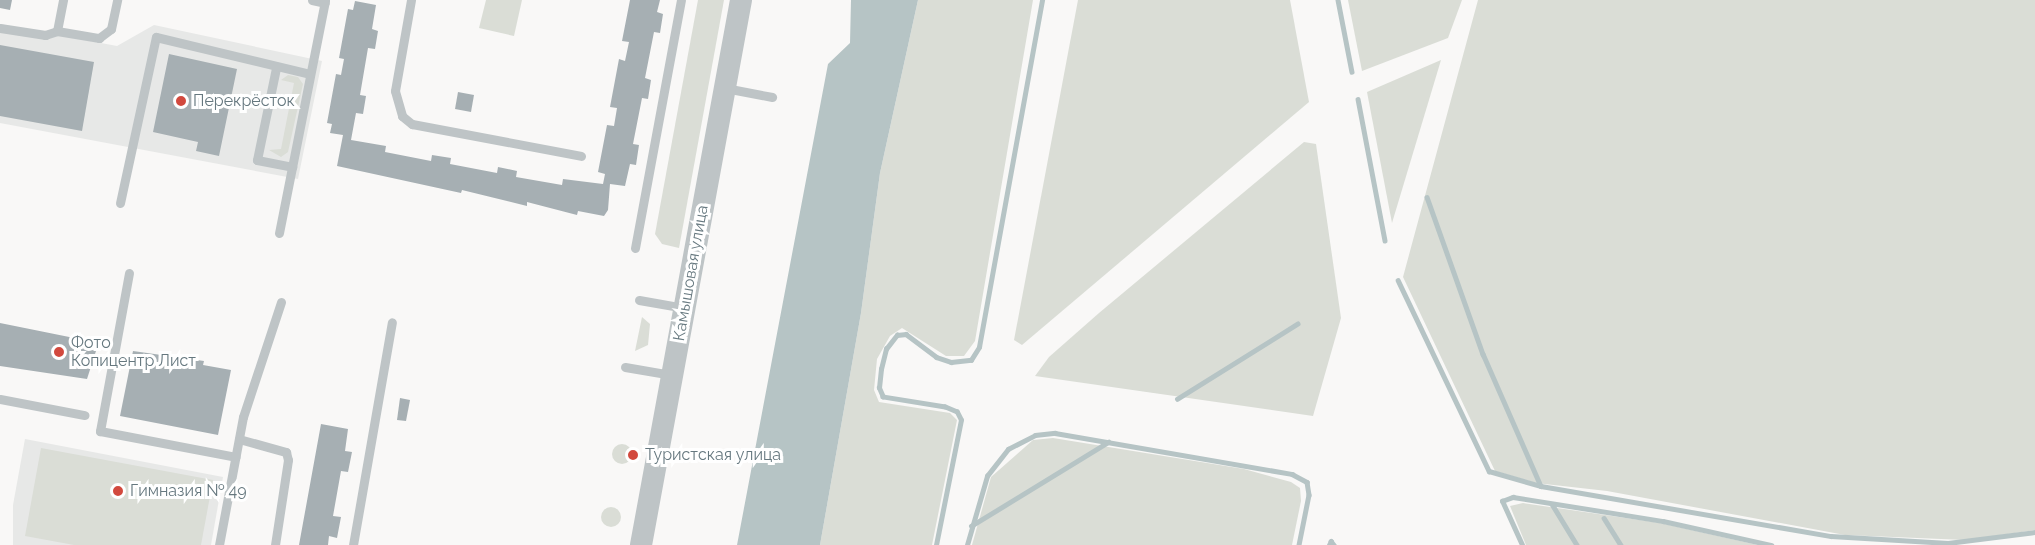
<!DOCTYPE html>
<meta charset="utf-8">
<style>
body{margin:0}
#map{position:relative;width:2035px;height:545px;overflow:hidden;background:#f9f8f7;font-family:Raleway,sans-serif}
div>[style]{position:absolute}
.built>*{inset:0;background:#e7e8e7}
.green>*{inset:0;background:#daddd6}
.round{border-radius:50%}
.water>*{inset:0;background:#b6c4c5}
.stream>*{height:4.5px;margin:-2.25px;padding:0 2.25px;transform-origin:2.25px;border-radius:2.25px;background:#b6c4c5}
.building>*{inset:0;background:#a6afb3}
.service>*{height:9px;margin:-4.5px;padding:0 4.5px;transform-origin:4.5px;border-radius:4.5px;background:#bec4c6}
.tertiary>*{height:22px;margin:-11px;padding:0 11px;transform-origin:11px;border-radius:11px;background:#bec4c6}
.dots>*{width:16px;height:16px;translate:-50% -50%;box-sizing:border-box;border:3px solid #fff;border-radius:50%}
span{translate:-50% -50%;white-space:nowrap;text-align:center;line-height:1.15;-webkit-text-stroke:6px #fff;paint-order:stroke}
.poi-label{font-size:16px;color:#66787f}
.left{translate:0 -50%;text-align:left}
.street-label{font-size:16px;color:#66787f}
</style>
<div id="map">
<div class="built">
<div style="clip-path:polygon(0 24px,117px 46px,154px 25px,322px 61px,298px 179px,0 123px)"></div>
<div style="clip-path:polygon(25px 439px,223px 477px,211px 545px,13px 545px,13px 505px)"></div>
</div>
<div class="green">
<div style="clip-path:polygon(486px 0,522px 0,514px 36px,479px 28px)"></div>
<div style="clip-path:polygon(698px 0,724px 0,679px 248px,662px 244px,655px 234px)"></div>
<div style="clip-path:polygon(918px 0,1033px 0,975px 341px,964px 356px,946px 356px,902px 328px,890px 336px,877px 359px,874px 390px,879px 402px,950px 413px,957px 420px,932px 545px,820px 545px,861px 313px,880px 173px)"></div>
<div style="clip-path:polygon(1078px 0,1290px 0,1309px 102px,1022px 345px,1014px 340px)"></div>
<div style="clip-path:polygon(1348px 0,1462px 0,1448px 38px,1362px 71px)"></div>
<div style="clip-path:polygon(1478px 0,2035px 0,2035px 530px,1965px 540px,1845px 535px,1607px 491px,1536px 483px,1495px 471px,1403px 277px)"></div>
<div style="clip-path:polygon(1441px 60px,1392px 223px,1367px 92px)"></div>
<div style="clip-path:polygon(288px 75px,298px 77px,303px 84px,288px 152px,281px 157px,269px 150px,281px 149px,294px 83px,281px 80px)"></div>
<div style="clip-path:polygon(1304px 142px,1316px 144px,1341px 318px,1313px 416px,1035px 376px,1049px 357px,1099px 313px)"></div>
<div style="clip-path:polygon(642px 317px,650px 324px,648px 345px,635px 351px)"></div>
<div style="clip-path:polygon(1053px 438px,1244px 469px,1291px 482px,1300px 488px,1301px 501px,1292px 545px,972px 545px,991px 477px,1033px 440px)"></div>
<div class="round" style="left:612px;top:444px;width:20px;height:20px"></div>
<div style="clip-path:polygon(41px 448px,213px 480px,201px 545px,74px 545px,25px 536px)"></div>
<div style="clip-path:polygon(1523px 503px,1660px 523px,1758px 545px,1526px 545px,1510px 506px)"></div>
<div class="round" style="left:601px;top:507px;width:20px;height:20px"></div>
</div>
<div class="water">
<div style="clip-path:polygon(851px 0,918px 0,880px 173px,861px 313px,820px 545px,737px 545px,828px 64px,850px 43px)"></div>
</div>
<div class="stream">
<div style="left:1338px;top:0;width:73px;rotate:79deg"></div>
<div style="left:1358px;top:99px;width:144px;rotate:79.2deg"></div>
<div style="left:1427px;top:197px;width:167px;rotate:70.4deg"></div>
<div style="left:1483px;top:354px;width:144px;rotate:66.3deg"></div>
<div style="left:1398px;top:280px;width:212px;rotate:64.5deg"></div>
<div style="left:1489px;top:471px;width:54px;rotate:16.1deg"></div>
<div style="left:1541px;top:486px;width:294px;rotate:9.8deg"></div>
<div style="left:1831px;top:536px;width:117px;rotate:3.4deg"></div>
<div style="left:1948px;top:543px;width:88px;rotate:-7.2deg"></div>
<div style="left:1177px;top:399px;width:142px;rotate:-32deg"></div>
<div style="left:1552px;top:504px;width:48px;rotate:58.6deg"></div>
<div style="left:1604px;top:518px;width:32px;rotate:58deg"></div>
<div style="left:971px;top:526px;width:161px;rotate:-31.5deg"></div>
<div style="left:936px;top:545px;width:127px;rotate:-78.7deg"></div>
<div style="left:961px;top:420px;width:9px;rotate:-117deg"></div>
<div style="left:957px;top:412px;width:13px;rotate:-157deg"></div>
<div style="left:945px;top:407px;width:63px;rotate:-170.8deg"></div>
<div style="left:883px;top:397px;width:10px;rotate:-114deg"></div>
<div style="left:879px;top:388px;width:19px;rotate:-84deg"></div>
<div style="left:881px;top:369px;width:21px;rotate:-76deg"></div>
<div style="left:886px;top:349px;width:18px;rotate:-52deg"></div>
<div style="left:897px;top:335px;width:9px;rotate:-6deg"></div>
<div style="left:906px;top:334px;width:38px;rotate:37deg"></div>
<div style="left:936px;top:357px;width:16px;rotate:18deg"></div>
<div style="left:951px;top:362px;width:20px;rotate:-6deg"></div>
<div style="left:971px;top:360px;width:15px;rotate:-58deg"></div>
<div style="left:979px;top:347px;width:353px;rotate:-79.7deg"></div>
<div style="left:967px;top:545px;width:72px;rotate:-73.8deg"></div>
<div style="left:987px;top:476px;width:34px;rotate:-52deg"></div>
<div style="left:1008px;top:449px;width:30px;rotate:-27deg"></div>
<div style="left:1035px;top:435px;width:20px;rotate:-6deg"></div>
<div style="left:1055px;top:433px;width:241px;rotate:9.8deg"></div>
<div style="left:1292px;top:474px;width:17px;rotate:28deg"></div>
<div style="left:1307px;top:482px;width:13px;rotate:81deg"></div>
<div style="left:1309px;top:495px;width:51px;rotate:101.3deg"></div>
<div style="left:1329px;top:545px;width:4px;rotate:-63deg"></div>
<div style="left:1331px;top:541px;width:5px;rotate:53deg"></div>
<div style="left:1522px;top:545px;width:48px;rotate:-114.4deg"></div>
<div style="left:1502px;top:501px;width:12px;rotate:-20deg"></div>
<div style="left:1513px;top:497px;width:152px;rotate:9.1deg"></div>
<div style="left:1663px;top:521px;width:111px;rotate:12.5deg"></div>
</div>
<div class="building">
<div style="clip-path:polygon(0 0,12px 0,10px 10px,0 8px)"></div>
<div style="clip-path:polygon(630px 0,660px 0,657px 12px,663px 14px,660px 33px,654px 32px,645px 78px,651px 80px,648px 99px,642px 98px,633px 144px,639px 145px,636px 165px,630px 164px,625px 186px,610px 184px,608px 210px,604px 216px,578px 211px,577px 215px,527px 202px,527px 206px,462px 190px,461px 193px,337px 166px,343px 135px,330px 133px,332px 124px,327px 123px,336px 74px,341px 75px,344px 59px,339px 58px,348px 9px,353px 10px,355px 1px,376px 5px,372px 29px,378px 31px,375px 49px,368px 48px,360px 95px,366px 96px,363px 114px,356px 113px,351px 140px,386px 146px,385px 152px,431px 161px,432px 155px,451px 158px,450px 164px,497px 173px,498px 167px,517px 171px,516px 177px,562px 185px,563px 179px,603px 184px,605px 174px,598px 172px,607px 125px,614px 126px,617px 108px,610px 107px,619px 59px,625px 61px,629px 42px,622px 41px)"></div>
<div style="clip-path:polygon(0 45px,94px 62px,82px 131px,0 116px)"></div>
<div style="clip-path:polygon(169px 54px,237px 69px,219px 156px,196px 151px,198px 142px,153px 132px)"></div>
<div style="clip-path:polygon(458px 92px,474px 95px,471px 112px,455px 109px)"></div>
<div style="clip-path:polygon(0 323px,94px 342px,92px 350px,96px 351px,87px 379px,0 366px)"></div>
<div style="clip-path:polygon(133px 351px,204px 361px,203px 365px,231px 370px,218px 435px,120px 416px)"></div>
<div style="clip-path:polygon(400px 398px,410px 400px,406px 421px,397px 420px)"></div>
<div style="clip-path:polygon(321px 424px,348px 429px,345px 451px,352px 452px,348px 472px,341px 471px,333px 516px,341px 517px,337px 538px,329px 536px,328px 545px,299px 545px)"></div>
</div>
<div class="service">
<div style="left:312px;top:0;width:13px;rotate:13deg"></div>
<div style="left:411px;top:0;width:92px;rotate:100deg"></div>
<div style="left:395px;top:91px;width:26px;rotate:74deg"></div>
<div style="left:402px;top:116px;width:13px;rotate:39deg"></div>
<div style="left:412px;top:124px;width:172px;rotate:10.7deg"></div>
<div style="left:0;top:28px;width:46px;rotate:8.8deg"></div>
<div style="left:45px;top:35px;width:13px;rotate:-18deg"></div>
<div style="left:57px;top:31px;width:32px;rotate:-79deg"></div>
<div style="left:57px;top:31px;width:43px;rotate:9.5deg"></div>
<div style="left:99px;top:38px;width:15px;rotate:-37deg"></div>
<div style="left:111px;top:29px;width:30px;rotate:-78deg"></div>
<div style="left:276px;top:68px;width:94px;rotate:101.7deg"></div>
<div style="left:257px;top:160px;width:36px;rotate:11deg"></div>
<div style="left:725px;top:88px;width:48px;rotate:10.8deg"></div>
<div style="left:120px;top:203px;width:170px;rotate:-77.8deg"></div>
<div style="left:156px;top:37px;width:158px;rotate:13.5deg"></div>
<div style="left:279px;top:233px;width:237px;rotate:-78.8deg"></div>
<div style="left:635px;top:248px;width:252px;rotate:-79.5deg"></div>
<div style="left:129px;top:273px;width:161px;rotate:100.4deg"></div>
<div style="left:100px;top:431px;width:138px;rotate:10.8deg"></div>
<div style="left:639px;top:300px;width:47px;rotate:9.9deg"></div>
<div style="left:625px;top:367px;width:48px;rotate:9.7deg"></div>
<div style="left:0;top:399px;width:86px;rotate:10.8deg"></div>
<div style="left:239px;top:439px;width:49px;rotate:15.5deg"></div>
<div style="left:286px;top:452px;width:8px;rotate:76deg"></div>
<div style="left:288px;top:460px;width:86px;rotate:98.7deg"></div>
<div style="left:219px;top:545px;width:130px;rotate:-79.4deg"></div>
<div style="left:243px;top:417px;width:121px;rotate:-71.7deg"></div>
<div style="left:353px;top:545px;width:226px;rotate:-80.1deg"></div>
</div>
<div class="tertiary">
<div style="left:641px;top:545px;width:554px;rotate:-79.6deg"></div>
</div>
<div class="dots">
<div style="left:181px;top:101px;background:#d2493e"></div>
<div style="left:59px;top:352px;background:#d2493e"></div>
<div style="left:633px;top:455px;background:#d2493e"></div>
<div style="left:118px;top:491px;background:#d2493e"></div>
</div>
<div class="poi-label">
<span class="left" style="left:193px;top:101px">Перекрёсток</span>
<span class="left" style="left:71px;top:352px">Фото<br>Копицентр Лист</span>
<span class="left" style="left:645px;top:455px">Туристская улица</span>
<span class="left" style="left:130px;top:491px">Гимназия № 49</span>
</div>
<div class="street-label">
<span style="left:691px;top:273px;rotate:-80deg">Камышовая улица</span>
</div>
</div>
